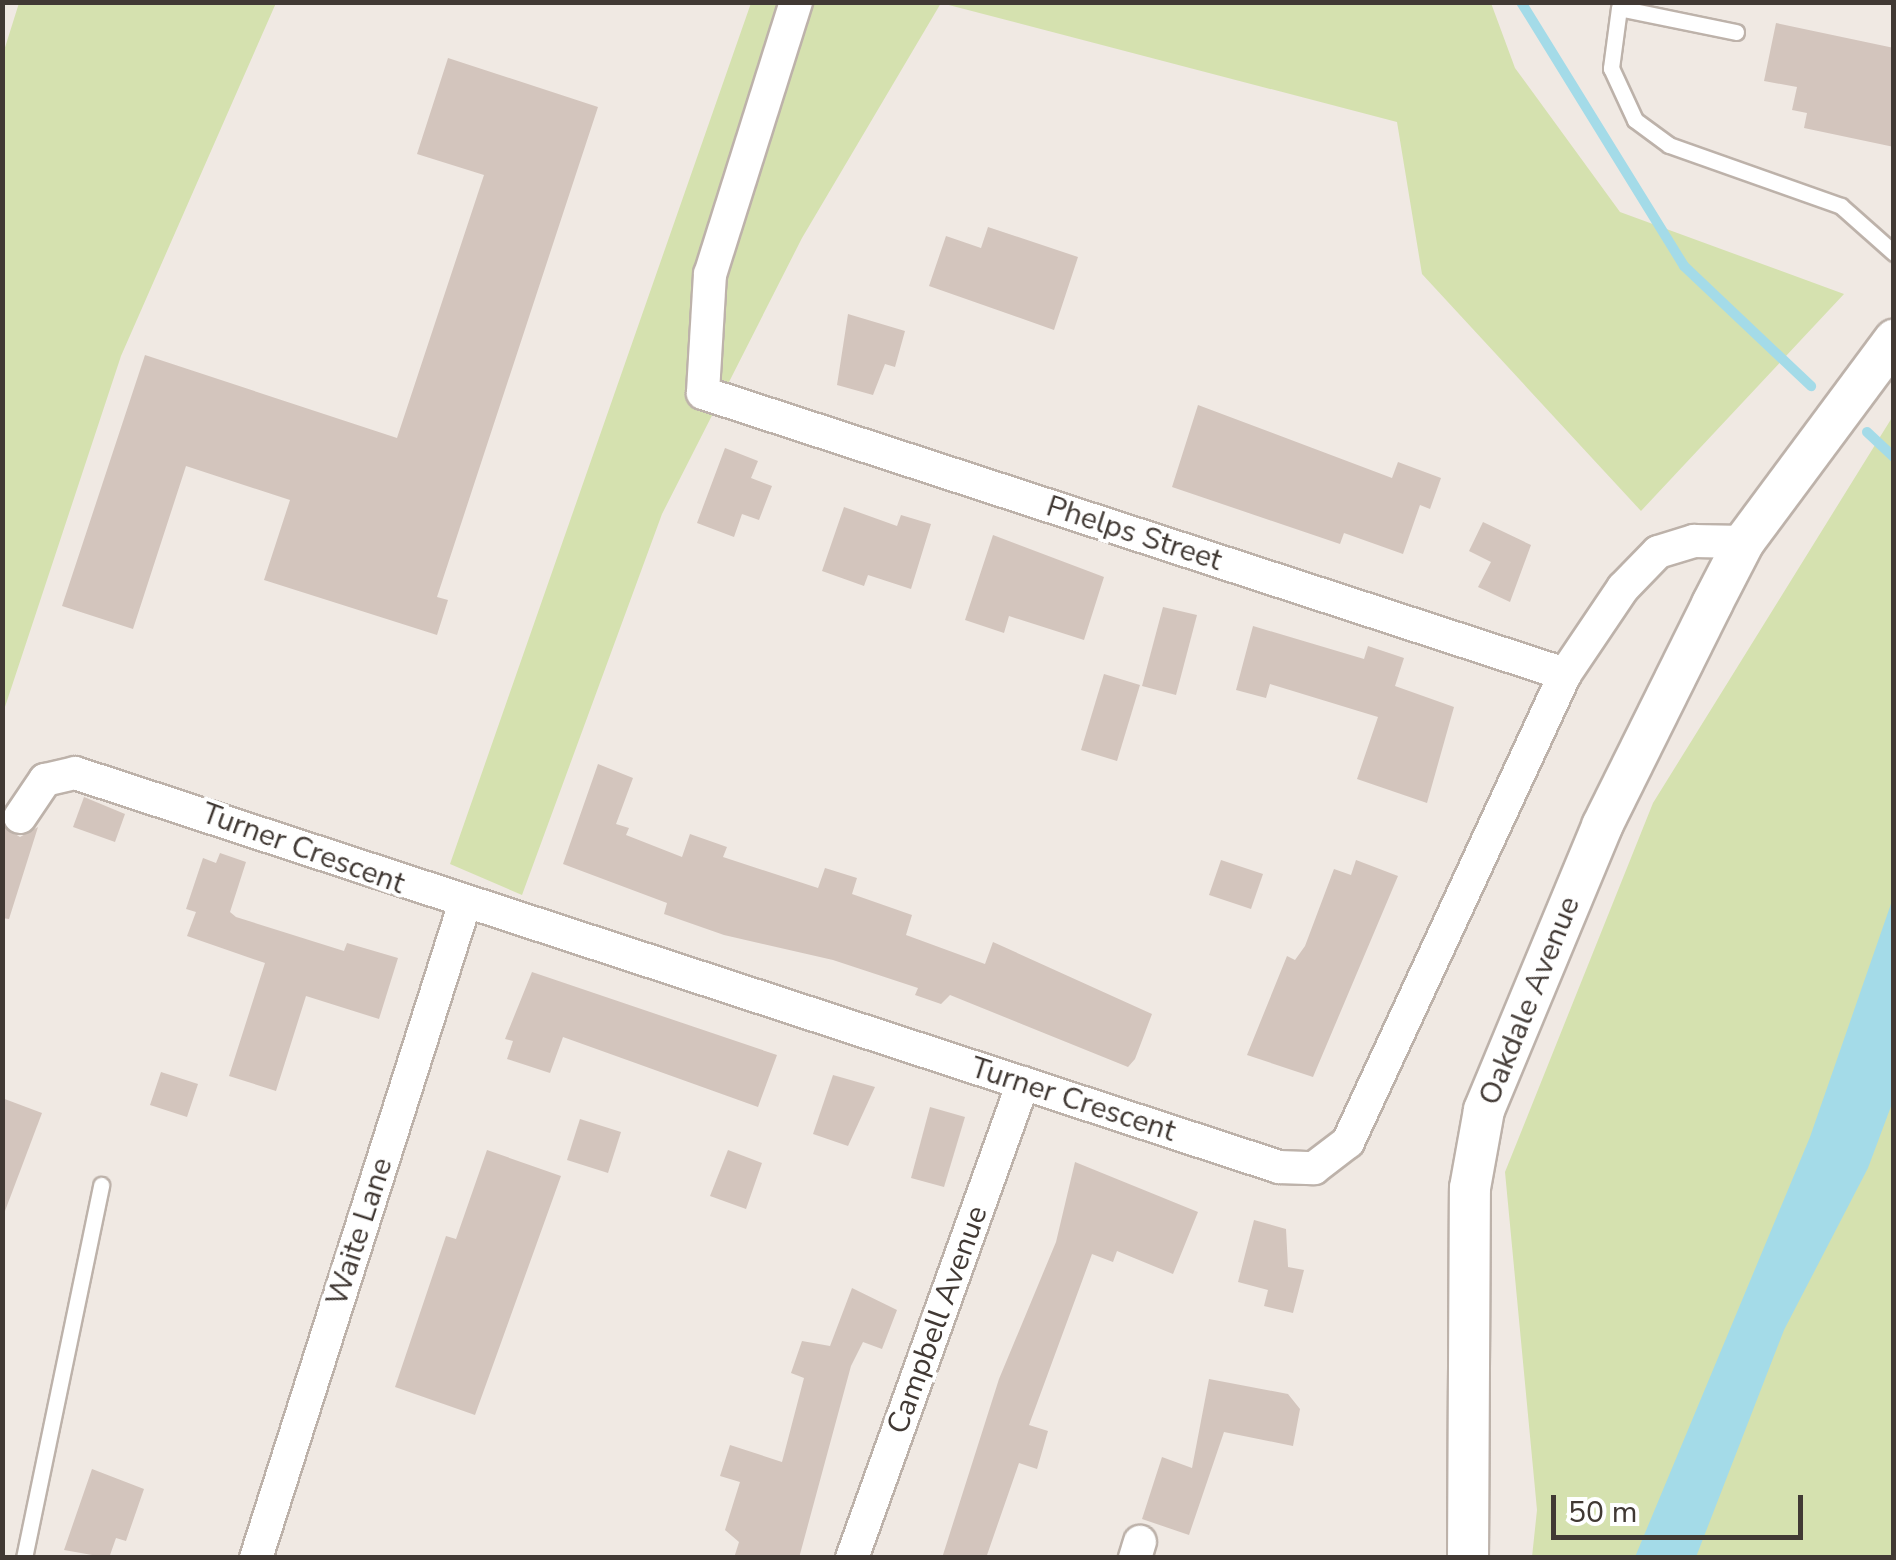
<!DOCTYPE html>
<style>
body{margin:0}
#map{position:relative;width:1896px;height:1560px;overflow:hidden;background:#f0e9e3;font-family:"Nunito Sans",sans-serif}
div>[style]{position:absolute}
.green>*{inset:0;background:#d5e1af}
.water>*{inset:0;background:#a4dbe8}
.stream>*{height:10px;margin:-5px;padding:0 5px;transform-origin:5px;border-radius:5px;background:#a4dbe8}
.building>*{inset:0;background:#d3c5bd}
.roads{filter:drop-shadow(2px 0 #bdb2aa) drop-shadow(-2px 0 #bdb2aa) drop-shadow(0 2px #bdb2aa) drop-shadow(0 -2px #bdb2aa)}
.service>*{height:15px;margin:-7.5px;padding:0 7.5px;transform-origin:7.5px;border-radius:7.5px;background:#fff}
.minor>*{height:32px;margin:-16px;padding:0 16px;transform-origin:16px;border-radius:16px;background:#fff}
.tertiary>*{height:40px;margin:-20px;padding:0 20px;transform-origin:20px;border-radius:20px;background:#fff}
span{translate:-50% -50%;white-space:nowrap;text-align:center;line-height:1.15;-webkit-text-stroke:8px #fff;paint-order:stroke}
.street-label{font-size:30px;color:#413934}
.frame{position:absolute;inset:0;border:5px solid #413934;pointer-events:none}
.scale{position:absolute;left:1551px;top:1495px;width:252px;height:45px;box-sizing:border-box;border:5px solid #413934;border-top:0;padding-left:12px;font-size:30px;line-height:35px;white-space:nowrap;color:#413934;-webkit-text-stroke:8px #fff;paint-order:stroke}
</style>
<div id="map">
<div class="green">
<div style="clip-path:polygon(19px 3px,276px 3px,121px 356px,3px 713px,2px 57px)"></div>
<div style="clip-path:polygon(751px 3px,1491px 3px,1515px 68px,1620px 212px,1844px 294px,1641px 511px,1422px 274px,1397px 122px,941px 3px,802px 238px,662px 514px,522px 895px,450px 864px)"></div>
<div style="clip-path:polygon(1893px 416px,1893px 1557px,1532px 1557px,1537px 1510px,1505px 1172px,1653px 803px)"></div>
</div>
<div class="water">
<div style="clip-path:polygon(1893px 898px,1893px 1101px,1868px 1168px,1784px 1330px,1696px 1557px,1635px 1557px,1810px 1137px)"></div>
</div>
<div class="stream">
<div style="left:1521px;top:2px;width:310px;rotate:58.3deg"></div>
<div style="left:1684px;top:266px;width:175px;rotate:43.4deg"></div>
<div style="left:1867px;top:432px;width:37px;rotate:43deg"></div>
</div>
<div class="building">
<div style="clip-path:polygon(1776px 23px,1894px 48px,1894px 147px,1804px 128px,1807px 113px,1792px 110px,1797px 87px,1764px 81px)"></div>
<div style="clip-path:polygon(448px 58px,598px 107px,437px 597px,448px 600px,437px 635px,264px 580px,290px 500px,186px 466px,133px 629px,62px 606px,145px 355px,397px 438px,484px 175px,417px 154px)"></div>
<div style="clip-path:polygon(988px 227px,1078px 257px,1054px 330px,929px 286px,946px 236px,981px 248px)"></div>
<div style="clip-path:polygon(848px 314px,905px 331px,895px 367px,885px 364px,873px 395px,837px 385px)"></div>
<div style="clip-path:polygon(1198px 405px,1392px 478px,1398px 462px,1441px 478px,1430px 509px,1420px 505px,1403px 554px,1344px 533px,1340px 544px,1172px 487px)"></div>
<div style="clip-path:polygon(725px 448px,758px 461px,751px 478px,772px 486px,759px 520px,742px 514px,734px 537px,697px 523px)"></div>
<div style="clip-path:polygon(844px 507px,897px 526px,901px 515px,931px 524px,911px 589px,868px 575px,864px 586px,822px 571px)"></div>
<div style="clip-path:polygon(1483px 522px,1531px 545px,1510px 602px,1478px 587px,1491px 562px,1469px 551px)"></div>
<div style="clip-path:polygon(993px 535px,1104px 577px,1084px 640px,1009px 616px,1004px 633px,965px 620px)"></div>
<div style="clip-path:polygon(1163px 607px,1197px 615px,1176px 695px,1142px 686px)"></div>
<div style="clip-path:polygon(1253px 626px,1364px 659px,1368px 646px,1404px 658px,1395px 686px,1454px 707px,1427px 803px,1357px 779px,1378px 717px,1270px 684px,1266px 698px,1236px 690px)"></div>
<div style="clip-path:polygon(1104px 674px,1140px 685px,1117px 761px,1081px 750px)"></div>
<div style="clip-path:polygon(598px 764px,633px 778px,616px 824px,629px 828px,626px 835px,682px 857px,690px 834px,727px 847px,723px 857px,818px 888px,825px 868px,857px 878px,852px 894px,912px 915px,906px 935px,985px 964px,993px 942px,1152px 1014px,1135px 1059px,1128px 1067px,950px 995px,941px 1004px,915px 995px,918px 988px,833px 960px,724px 935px,664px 914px,667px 903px,563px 864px)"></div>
<div style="clip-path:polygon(84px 797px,125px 814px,115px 842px,73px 827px)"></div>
<div style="clip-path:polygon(2px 826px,20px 837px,38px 827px,9px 919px,2px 918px)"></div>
<div style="clip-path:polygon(220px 853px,246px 862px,230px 912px,236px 917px,344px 951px,347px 943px,398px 958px,379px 1019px,306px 996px,276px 1091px,229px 1076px,265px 963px,187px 936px,196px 912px,186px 909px,203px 858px,216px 863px)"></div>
<div style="clip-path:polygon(1221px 860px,1263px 874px,1251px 909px,1209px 895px)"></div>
<div style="clip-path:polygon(1356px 860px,1398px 876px,1313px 1077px,1247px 1055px,1287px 956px,1295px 960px,1305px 946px,1334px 869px,1351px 875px)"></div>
<div style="clip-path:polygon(532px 972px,777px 1055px,758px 1107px,563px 1037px,550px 1073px,507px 1059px,513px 1041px,505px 1039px)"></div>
<div style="clip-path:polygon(161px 1072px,198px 1084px,187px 1117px,150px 1105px)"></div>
<div style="clip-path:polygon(833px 1075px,875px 1087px,848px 1146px,813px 1134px)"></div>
<div style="clip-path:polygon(2px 1098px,42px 1113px,5px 1211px,2px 1210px)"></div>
<div style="clip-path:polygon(930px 1107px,965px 1117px,944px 1187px,911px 1178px)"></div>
<div style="clip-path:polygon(580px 1119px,621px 1132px,608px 1173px,567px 1160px)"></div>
<div style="clip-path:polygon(487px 1150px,561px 1176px,475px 1415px,395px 1387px,446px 1236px,456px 1239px)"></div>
<div style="clip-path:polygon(728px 1150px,762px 1163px,746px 1209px,710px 1196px)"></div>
<div style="clip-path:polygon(1075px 1162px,1198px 1212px,1173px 1274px,1117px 1251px,1113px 1262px,1092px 1254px,1029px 1425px,1048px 1431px,1037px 1469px,1019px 1463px,986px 1558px,942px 1558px,999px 1379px,1056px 1242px)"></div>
<div style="clip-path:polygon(1254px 1220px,1286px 1229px,1288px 1267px,1304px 1270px,1293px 1313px,1264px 1306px,1268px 1290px,1238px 1282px)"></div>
<div style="clip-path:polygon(852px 1288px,897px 1310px,882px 1349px,863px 1342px,851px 1366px,799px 1558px,734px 1558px,739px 1542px,725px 1530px,740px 1482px,720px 1476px,730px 1445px,782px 1462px,804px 1378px,791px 1373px,802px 1341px,830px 1346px)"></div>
<div style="clip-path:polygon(1209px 1379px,1288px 1394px,1300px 1409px,1293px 1446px,1224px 1432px,1189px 1535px,1142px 1519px,1162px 1457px,1192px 1468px)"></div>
<div style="clip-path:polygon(92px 1469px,144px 1489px,126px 1541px,116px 1538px,109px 1558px,64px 1550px)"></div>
</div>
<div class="roads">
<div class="service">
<div style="left:1736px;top:32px;width:119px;rotate:-168.4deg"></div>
<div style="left:1619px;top:8px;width:61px;rotate:97.6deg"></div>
<div style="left:1611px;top:68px;width:57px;rotate:65.2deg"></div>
<div style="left:1635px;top:120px;width:42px;rotate:36.3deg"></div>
<div style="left:1669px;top:145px;width:182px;rotate:19.5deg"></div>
<div style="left:1841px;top:206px;width:71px;rotate:41.6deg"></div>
<div style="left:24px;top:1558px;width:381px;rotate:-78.3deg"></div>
</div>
<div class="minor">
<div style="left:796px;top:2px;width:285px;rotate:107.5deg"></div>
<div style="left:710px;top:274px;width:119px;rotate:93.4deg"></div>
<div style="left:703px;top:393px;width:907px;rotate:18.06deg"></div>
<div style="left:20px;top:817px;width:45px;rotate:-56deg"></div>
<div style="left:45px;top:780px;width:31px;rotate:-13deg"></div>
<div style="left:75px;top:773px;width:1267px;rotate:18.12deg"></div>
<div style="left:1279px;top:1167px;width:35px;rotate:2deg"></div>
<div style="left:1314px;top:1168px;width:43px;rotate:-37.4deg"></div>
<div style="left:1348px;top:1142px;width:516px;rotate:-65.12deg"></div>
<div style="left:1565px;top:674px;width:104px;rotate:-56deg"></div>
<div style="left:1623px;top:588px;width:50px;rotate:-45.8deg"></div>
<div style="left:1658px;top:552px;width:38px;rotate:-17deg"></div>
<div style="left:1694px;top:541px;width:50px;rotate:1.1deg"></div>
<div style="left:256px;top:1558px;width:684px;rotate:-72.31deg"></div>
<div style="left:852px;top:1558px;width:505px;rotate:-70.2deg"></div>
<div style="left:1135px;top:1558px;width:17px;rotate:-73deg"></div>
</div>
<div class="tertiary">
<div style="left:1468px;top:1558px;width:370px;rotate:-89.7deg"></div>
<div style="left:1470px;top:1188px;width:79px;rotate:-79.8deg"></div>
<div style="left:1484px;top:1110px;width:308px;rotate:-67.4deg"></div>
<div style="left:1602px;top:826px;width:248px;rotate:-63.6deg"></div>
<div style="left:1712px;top:604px;width:70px;rotate:-62.7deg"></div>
<div style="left:1744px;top:542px;width:252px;rotate:-53.4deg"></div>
</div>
</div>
<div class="street-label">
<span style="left:1134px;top:534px;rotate:18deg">Phelps Street</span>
<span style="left:303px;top:849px;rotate:20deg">Turner Crescent</span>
<span style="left:1530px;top:1001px;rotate:-68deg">Oakdale Avenue</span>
<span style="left:1073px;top:1100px;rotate:18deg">Turner Crescent</span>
<span style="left:360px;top:1232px;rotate:-72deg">Waite Lane</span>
<span style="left:938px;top:1320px;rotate:-70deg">Campbell Avenue</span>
</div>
<div class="frame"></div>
<div class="scale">50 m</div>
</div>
